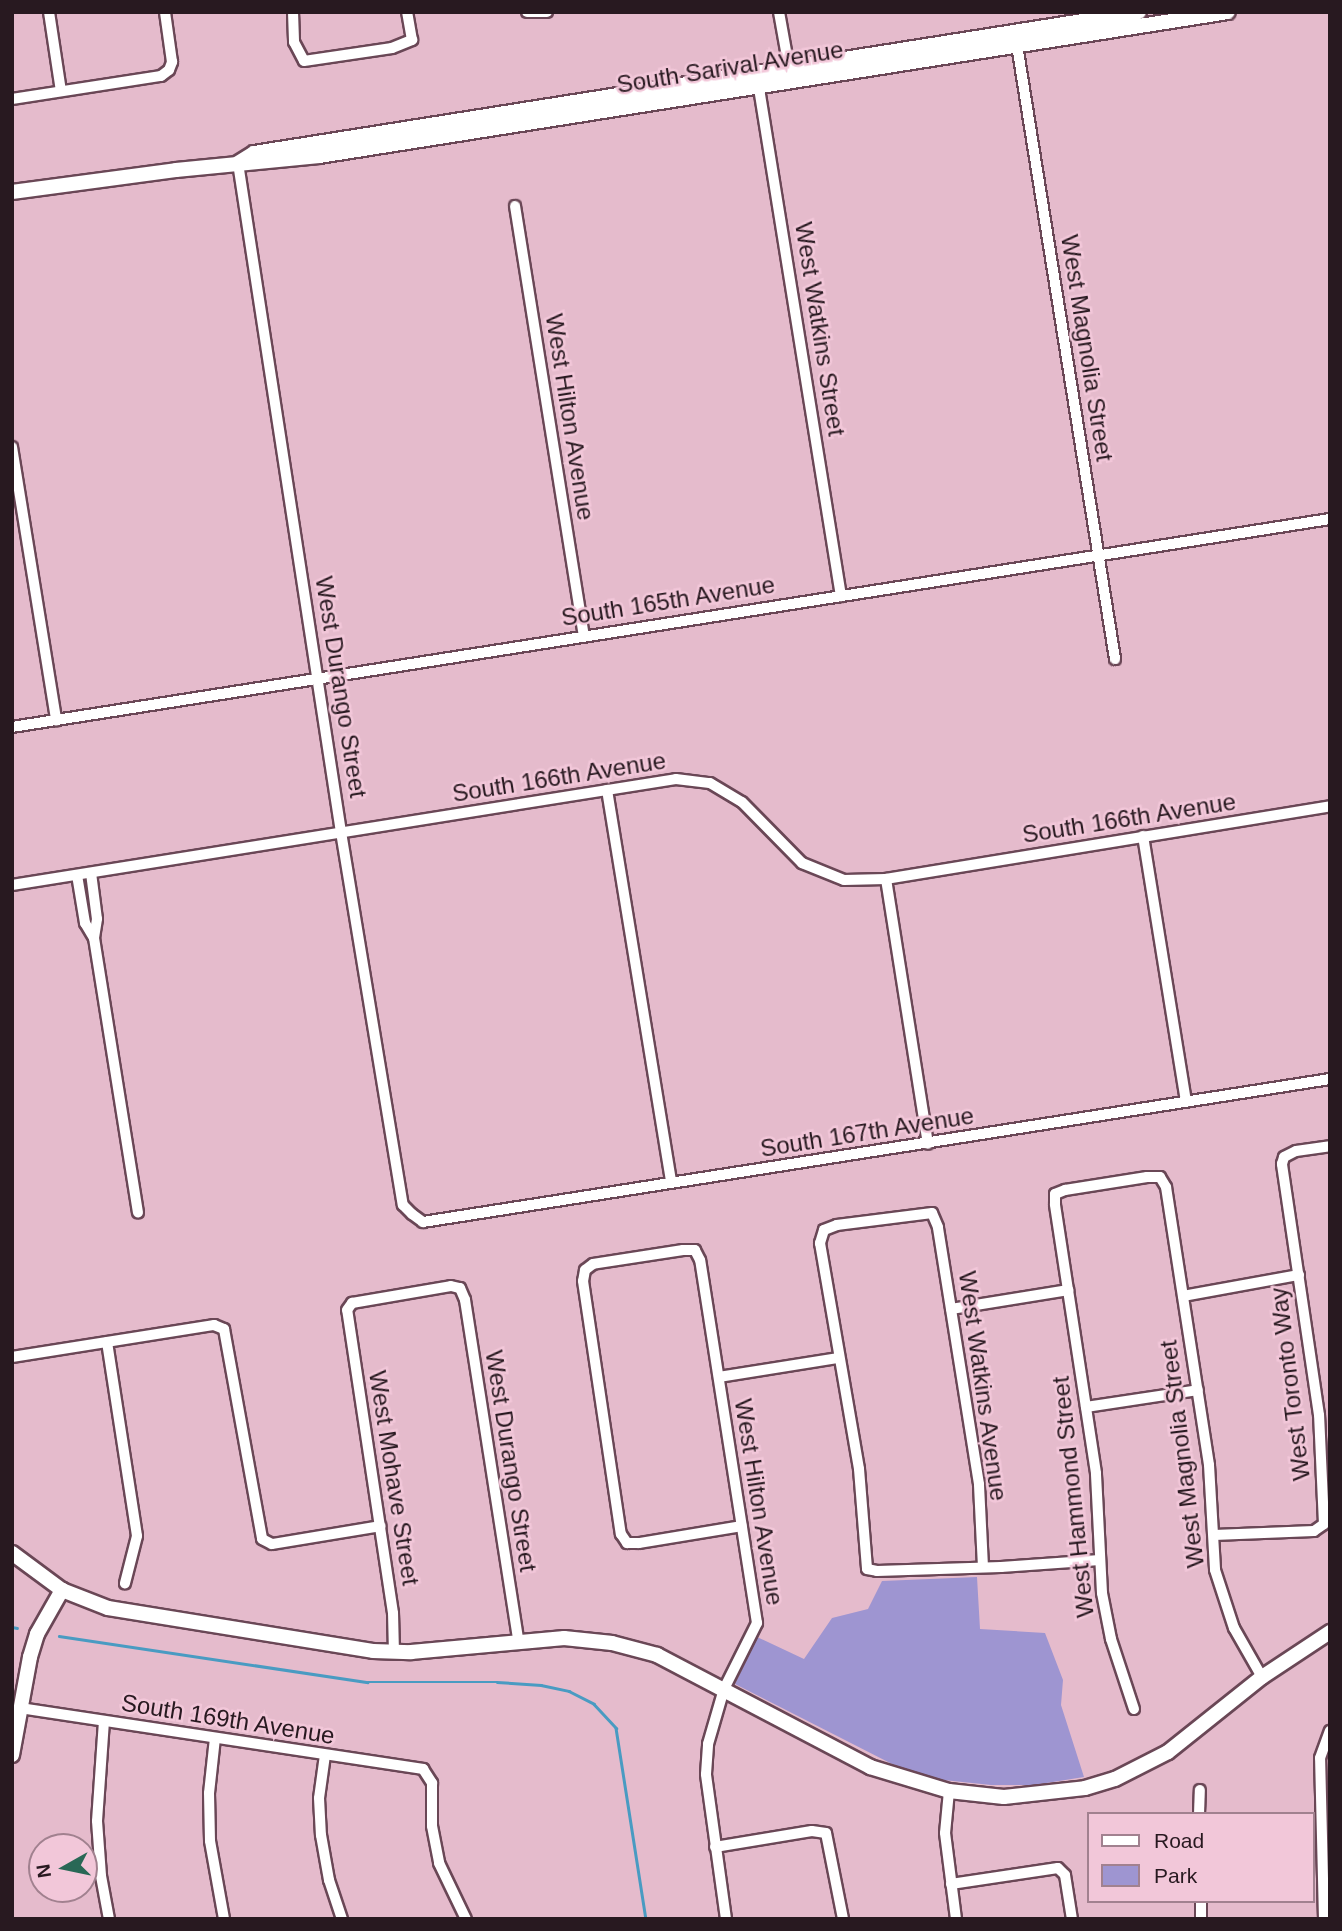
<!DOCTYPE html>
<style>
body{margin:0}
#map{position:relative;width:1342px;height:1931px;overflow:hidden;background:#e5bbcc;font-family:Helvetica,sans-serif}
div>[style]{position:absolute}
.green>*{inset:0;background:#9e95d1}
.stream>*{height:2.5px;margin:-1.25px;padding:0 1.25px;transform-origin:1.25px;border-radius:1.25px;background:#499bc2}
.roads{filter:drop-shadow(2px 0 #6a4756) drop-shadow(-2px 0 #6a4756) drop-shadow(0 2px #6a4756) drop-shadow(0 -2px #6a4756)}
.street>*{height:10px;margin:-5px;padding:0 5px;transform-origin:5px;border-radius:5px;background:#fff}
.secondary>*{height:14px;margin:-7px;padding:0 7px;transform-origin:7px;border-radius:7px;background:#fff}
span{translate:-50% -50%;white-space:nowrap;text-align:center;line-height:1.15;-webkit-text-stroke:5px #f2c7d9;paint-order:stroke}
.street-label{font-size:24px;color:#281920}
.frame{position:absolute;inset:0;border:14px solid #281920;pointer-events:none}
.legend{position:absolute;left:1087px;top:1812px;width:228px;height:91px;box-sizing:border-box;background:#f2c7d9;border:2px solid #a1818f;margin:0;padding:9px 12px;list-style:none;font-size:21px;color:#281920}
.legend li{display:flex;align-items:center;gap:14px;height:35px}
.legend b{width:35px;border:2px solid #a1818f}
.north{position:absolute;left:28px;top:1833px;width:70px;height:70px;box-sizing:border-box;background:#f2c7d9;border:2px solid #a1818f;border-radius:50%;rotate:261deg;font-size:19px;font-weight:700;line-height:28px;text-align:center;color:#281920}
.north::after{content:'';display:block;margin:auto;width:24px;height:32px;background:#296856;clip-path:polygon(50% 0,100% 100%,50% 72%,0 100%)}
</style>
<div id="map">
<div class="green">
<div style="clip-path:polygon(977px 1577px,980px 1629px,1045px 1633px,1063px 1680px,1061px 1705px,1084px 1777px,1034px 1785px,991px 1785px,934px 1779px,892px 1764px,735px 1684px,757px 1637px,804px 1659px,832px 1618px,868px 1609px,882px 1581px)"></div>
</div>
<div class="stream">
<div style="left:12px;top:1627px;width:5px;rotate:11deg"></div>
<div style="left:59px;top:1636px;width:312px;rotate:8.5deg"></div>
<div style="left:368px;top:1682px;width:129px"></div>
<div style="left:497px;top:1682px;width:44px;rotate:3.9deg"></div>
<div style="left:541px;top:1685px;width:29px;rotate:12deg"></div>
<div style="left:569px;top:1691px;width:28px;rotate:27deg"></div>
<div style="left:594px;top:1704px;width:33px;rotate:47deg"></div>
<div style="left:616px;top:1728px;width:193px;rotate:81.1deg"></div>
</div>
<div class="roads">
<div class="street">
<div style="left:49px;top:12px;width:80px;rotate:81.4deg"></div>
<div style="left:293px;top:12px;width:30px;rotate:88deg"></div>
<div style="left:294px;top:42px;width:21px;rotate:62deg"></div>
<div style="left:304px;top:61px;width:89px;rotate:-8.4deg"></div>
<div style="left:392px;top:48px;width:22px;rotate:-22deg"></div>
<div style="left:412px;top:40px;width:28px;rotate:-100deg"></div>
<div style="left:527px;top:12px;width:20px"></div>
<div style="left:779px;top:12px;width:62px;rotate:79.8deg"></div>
<div style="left:1017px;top:45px;width:622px;rotate:80.93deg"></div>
<div style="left:758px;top:82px;width:521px;rotate:80.83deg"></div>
<div style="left:12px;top:99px;width:151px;rotate:-8.8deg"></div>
<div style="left:161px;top:76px;width:10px;rotate:-37deg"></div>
<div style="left:169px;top:70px;width:9px;rotate:-69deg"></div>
<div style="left:172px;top:62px;width:50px;rotate:-98deg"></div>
<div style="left:238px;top:163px;width:677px;rotate:81.25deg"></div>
<div style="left:341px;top:832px;width:378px;rotate:80.6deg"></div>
<div style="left:403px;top:1205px;width:13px;rotate:45deg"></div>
<div style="left:412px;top:1214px;width:14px;rotate:36deg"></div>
<div style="left:423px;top:1222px;width:918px;rotate:-8.96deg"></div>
<div style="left:515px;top:206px;width:435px;rotate:80.9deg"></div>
<div style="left:12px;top:447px;width:277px;rotate:80.8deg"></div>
<div style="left:12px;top:727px;width:1334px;rotate:-8.97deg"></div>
<div style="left:607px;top:790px;width:397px;rotate:80.7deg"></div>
<div style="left:1143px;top:836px;width:269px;rotate:80.8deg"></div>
<div style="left:91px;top:873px;width:46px;rotate:82.6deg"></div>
<div style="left:97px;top:919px;width:19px;rotate:99deg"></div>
<div style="left:94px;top:938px;width:278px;rotate:80.9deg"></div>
<div style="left:77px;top:875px;width:49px;rotate:80.5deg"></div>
<div style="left:85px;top:923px;width:17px;rotate:59deg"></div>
<div style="left:886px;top:879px;width:268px;rotate:81deg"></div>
<div style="left:12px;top:885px;width:672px;rotate:-9.07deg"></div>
<div style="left:676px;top:779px;width:34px;rotate:7deg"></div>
<div style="left:710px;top:783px;width:37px;rotate:31deg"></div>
<div style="left:742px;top:802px;width:86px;rotate:45.5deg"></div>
<div style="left:802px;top:863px;width:45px;rotate:22deg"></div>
<div style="left:844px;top:880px;width:42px;rotate:-1.4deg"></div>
<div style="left:886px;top:879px;width:450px;rotate:-9.3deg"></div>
<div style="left:1183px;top:1296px;width:118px;rotate:-10.3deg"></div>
<div style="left:951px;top:1309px;width:119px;rotate:-9.2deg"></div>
<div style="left:107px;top:1342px;width:196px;rotate:81.2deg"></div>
<div style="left:137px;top:1536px;width:49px;rotate:104.3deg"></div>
<div style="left:12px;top:1357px;width:205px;rotate:-9deg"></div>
<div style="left:214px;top:1325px;width:11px;rotate:22deg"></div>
<div style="left:224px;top:1329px;width:213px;rotate:79.7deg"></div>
<div style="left:262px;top:1539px;width:11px;rotate:27deg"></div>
<div style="left:272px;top:1544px;width:110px;rotate:-9.4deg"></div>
<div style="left:719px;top:1377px;width:121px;rotate:-9.1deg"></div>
<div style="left:1086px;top:1407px;width:113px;rotate:-8.6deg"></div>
<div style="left:1214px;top:1535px;width:100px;rotate:-2.3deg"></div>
<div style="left:1314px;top:1531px;width:12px;rotate:-35deg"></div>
<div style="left:1324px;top:1524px;width:109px;rotate:-92.6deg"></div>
<div style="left:1319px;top:1415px;width:254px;rotate:-98.4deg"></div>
<div style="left:1282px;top:1164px;width:7px;rotate:-74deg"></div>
<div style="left:1284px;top:1157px;width:13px;rotate:-27deg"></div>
<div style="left:1296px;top:1151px;width:34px;rotate:-8deg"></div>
<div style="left:983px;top:1567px;width:83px;rotate:-92.8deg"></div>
<div style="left:979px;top:1484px;width:260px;rotate:-99.1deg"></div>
<div style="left:938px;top:1227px;width:15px;rotate:-113deg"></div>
<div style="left:932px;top:1213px;width:96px;rotate:172.8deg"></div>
<div style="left:837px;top:1225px;width:14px;rotate:159deg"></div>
<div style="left:824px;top:1230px;width:14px;rotate:107deg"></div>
<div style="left:820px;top:1243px;width:229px;rotate:80.2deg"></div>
<div style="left:859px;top:1469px;width:100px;rotate:85.4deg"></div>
<div style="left:867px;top:1569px;width:10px;rotate:11deg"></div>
<div style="left:877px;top:1571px;width:124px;rotate:-1.8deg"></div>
<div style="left:1001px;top:1567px;width:99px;rotate:-4deg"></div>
<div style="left:394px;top:1653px;width:40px;rotate:-91.4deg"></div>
<div style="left:393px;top:1613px;width:306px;rotate:-98.6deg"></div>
<div style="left:347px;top:1310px;width:9px;rotate:-54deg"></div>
<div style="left:352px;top:1303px;width:100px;rotate:-9.7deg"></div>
<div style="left:451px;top:1286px;width:9px;rotate:13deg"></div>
<div style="left:460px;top:1288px;width:13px;rotate:67deg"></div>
<div style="left:465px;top:1300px;width:344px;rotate:81.1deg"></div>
<div style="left:20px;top:1708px;width:408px;rotate:8.6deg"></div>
<div style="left:423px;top:1769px;width:17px;rotate:57deg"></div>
<div style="left:432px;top:1783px;width:43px;rotate:90deg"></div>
<div style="left:432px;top:1826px;width:38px;rotate:79deg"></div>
<div style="left:439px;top:1863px;width:62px;rotate:64.3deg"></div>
<div style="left:1134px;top:1709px;width:74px;rotate:-108.2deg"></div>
<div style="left:1111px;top:1639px;width:47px;rotate:-101.1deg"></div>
<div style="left:1102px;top:1593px;width:120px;rotate:-92.9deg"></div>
<div style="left:1096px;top:1473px;width:272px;rotate:-98.7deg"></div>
<div style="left:1055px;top:1204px;width:10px;rotate:-90deg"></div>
<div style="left:1055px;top:1194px;width:11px;rotate:-22deg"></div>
<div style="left:1065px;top:1190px;width:83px;rotate:-9deg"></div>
<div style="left:1147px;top:1177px;width:13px"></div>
<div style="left:1160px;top:1177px;width:12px;rotate:59deg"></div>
<div style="left:1166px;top:1187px;width:281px;rotate:81.2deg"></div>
<div style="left:1209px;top:1465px;width:105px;rotate:86.7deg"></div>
<div style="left:1215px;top:1570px;width:61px;rotate:71.9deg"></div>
<div style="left:1234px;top:1628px;width:56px;rotate:60.3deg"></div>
<div style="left:104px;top:1721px;width:100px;rotate:94deg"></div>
<div style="left:97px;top:1821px;width:55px;rotate:85.8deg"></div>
<div style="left:101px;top:1876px;width:44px;rotate:79.5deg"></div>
<div style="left:215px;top:1738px;width:55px;rotate:96.2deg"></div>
<div style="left:209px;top:1793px;width:48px;rotate:88.8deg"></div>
<div style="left:210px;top:1841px;width:79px;rotate:79.8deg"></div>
<div style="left:325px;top:1755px;width:43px;rotate:97.9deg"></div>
<div style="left:319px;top:1798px;width:37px;rotate:87deg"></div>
<div style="left:321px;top:1835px;width:46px;rotate:79.9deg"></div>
<div style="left:329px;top:1880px;width:41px;rotate:71.6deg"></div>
<div style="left:949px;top:1791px;width:42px;rotate:95.4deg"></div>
<div style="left:945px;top:1833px;width:87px;rotate:82.7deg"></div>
<div style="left:1199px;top:1814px;width:24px;rotate:-88deg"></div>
<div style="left:715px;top:1847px;width:98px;rotate:-9.4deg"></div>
<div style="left:812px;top:1831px;width:14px;rotate:8deg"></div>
<div style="left:826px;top:1833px;width:88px;rotate:78.8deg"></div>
<div style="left:951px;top:1884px;width:108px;rotate:-8.5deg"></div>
<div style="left:1058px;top:1868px;width:10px;rotate:45deg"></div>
<div style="left:1065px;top:1875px;width:45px;rotate:81deg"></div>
<div style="left:1201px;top:1901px;width:18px;rotate:90deg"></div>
<div style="left:726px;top:1919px;width:146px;rotate:-97.9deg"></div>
<div style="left:706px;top:1774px;width:30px;rotate:-86deg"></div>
<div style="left:708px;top:1744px;width:57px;rotate:-73.8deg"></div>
<div style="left:724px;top:1689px;width:74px;rotate:-63.4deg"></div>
<div style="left:757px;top:1623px;width:367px;rotate:-98.9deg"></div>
<div style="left:700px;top:1260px;width:11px;rotate:-117deg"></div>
<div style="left:695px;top:1250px;width:12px;rotate:180deg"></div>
<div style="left:683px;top:1250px;width:91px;rotate:171.2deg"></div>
<div style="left:593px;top:1264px;width:10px;rotate:143deg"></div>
<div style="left:585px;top:1270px;width:11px;rotate:100deg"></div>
<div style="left:583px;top:1281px;width:256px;rotate:81.5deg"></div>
<div style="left:621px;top:1534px;width:11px;rotate:56deg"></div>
<div style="left:627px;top:1543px;width:12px"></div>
<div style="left:639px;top:1543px;width:104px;rotate:-9.4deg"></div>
<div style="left:1324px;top:1919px;width:161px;rotate:-91.4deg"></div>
<div style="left:1320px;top:1758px;width:29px;rotate:-70deg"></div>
</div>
<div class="secondary">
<div style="left:238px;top:163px;width:19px;rotate:-32deg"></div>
<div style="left:254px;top:153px;width:896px;rotate:-9.05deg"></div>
<div style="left:12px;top:192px;width:165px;rotate:-7.6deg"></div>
<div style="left:176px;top:170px;width:144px;rotate:-5.6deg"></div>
<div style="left:319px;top:156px;width:920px;rotate:-9deg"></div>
<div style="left:12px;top:1553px;width:62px;rotate:36.5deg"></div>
<div style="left:62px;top:1590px;width:49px;rotate:21.4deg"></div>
<div style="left:108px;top:1608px;width:268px;rotate:9.2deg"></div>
<div style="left:373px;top:1651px;width:38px;rotate:2deg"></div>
<div style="left:411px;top:1652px;width:154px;rotate:-5.2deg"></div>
<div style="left:564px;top:1638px;width:48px;rotate:5.9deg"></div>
<div style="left:612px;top:1643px;width:47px;rotate:14.9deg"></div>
<div style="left:657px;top:1655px;width:241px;rotate:27.7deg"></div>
<div style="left:870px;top:1767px;width:83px;rotate:16.9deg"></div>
<div style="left:949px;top:1791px;width:55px;rotate:6.2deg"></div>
<div style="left:1004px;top:1797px;width:81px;rotate:-6.3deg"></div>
<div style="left:1085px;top:1788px;width:31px;rotate:-17deg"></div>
<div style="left:1115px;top:1779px;width:59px;rotate:-27deg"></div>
<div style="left:1168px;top:1752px;width:120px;rotate:-38.6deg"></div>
<div style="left:1262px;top:1677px;width:82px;rotate:-33.5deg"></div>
<div style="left:12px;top:1755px;width:100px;rotate:-79.6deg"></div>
<div style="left:30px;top:1657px;width:24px;rotate:-73deg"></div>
<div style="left:37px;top:1634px;width:51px;rotate:-60.4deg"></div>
</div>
</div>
<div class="street-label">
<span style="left:730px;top:67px;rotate:-9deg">South Sarival Avenue</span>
<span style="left:820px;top:329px;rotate:81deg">West Watkins Street</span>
<span style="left:1087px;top:348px;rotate:81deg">West Magnolia Street</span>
<span style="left:570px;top:417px;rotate:81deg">West Hilton Avenue</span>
<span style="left:668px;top:601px;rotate:-9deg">South 165th Avenue</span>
<span style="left:341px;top:687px;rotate:81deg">West Durango Street</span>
<span style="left:559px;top:777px;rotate:-9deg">South 166th Avenue</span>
<span style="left:1129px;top:818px;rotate:-9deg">South 166th Avenue</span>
<span style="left:867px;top:1132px;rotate:-9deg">South 167th Avenue</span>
<span style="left:1290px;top:1384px;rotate:-97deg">West Toronto Way</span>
<span style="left:983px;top:1386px;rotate:82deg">West Watkins Avenue</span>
<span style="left:1182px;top:1454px;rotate:-97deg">West Magnolia Street</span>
<span style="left:511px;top:1461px;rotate:81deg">West Durango Street</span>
<span style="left:394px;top:1478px;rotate:81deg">West Mohave Street</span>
<span style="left:1073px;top:1497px;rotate:-96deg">West Hammond Street</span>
<span style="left:759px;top:1502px;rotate:81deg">West Hilton Avenue</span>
<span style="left:228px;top:1719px;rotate:9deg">South 169th Avenue</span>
</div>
<div class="frame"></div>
<ul class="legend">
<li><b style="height:9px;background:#fff"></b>Road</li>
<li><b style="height:19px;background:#9e95d1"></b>Park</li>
</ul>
<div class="north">N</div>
</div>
